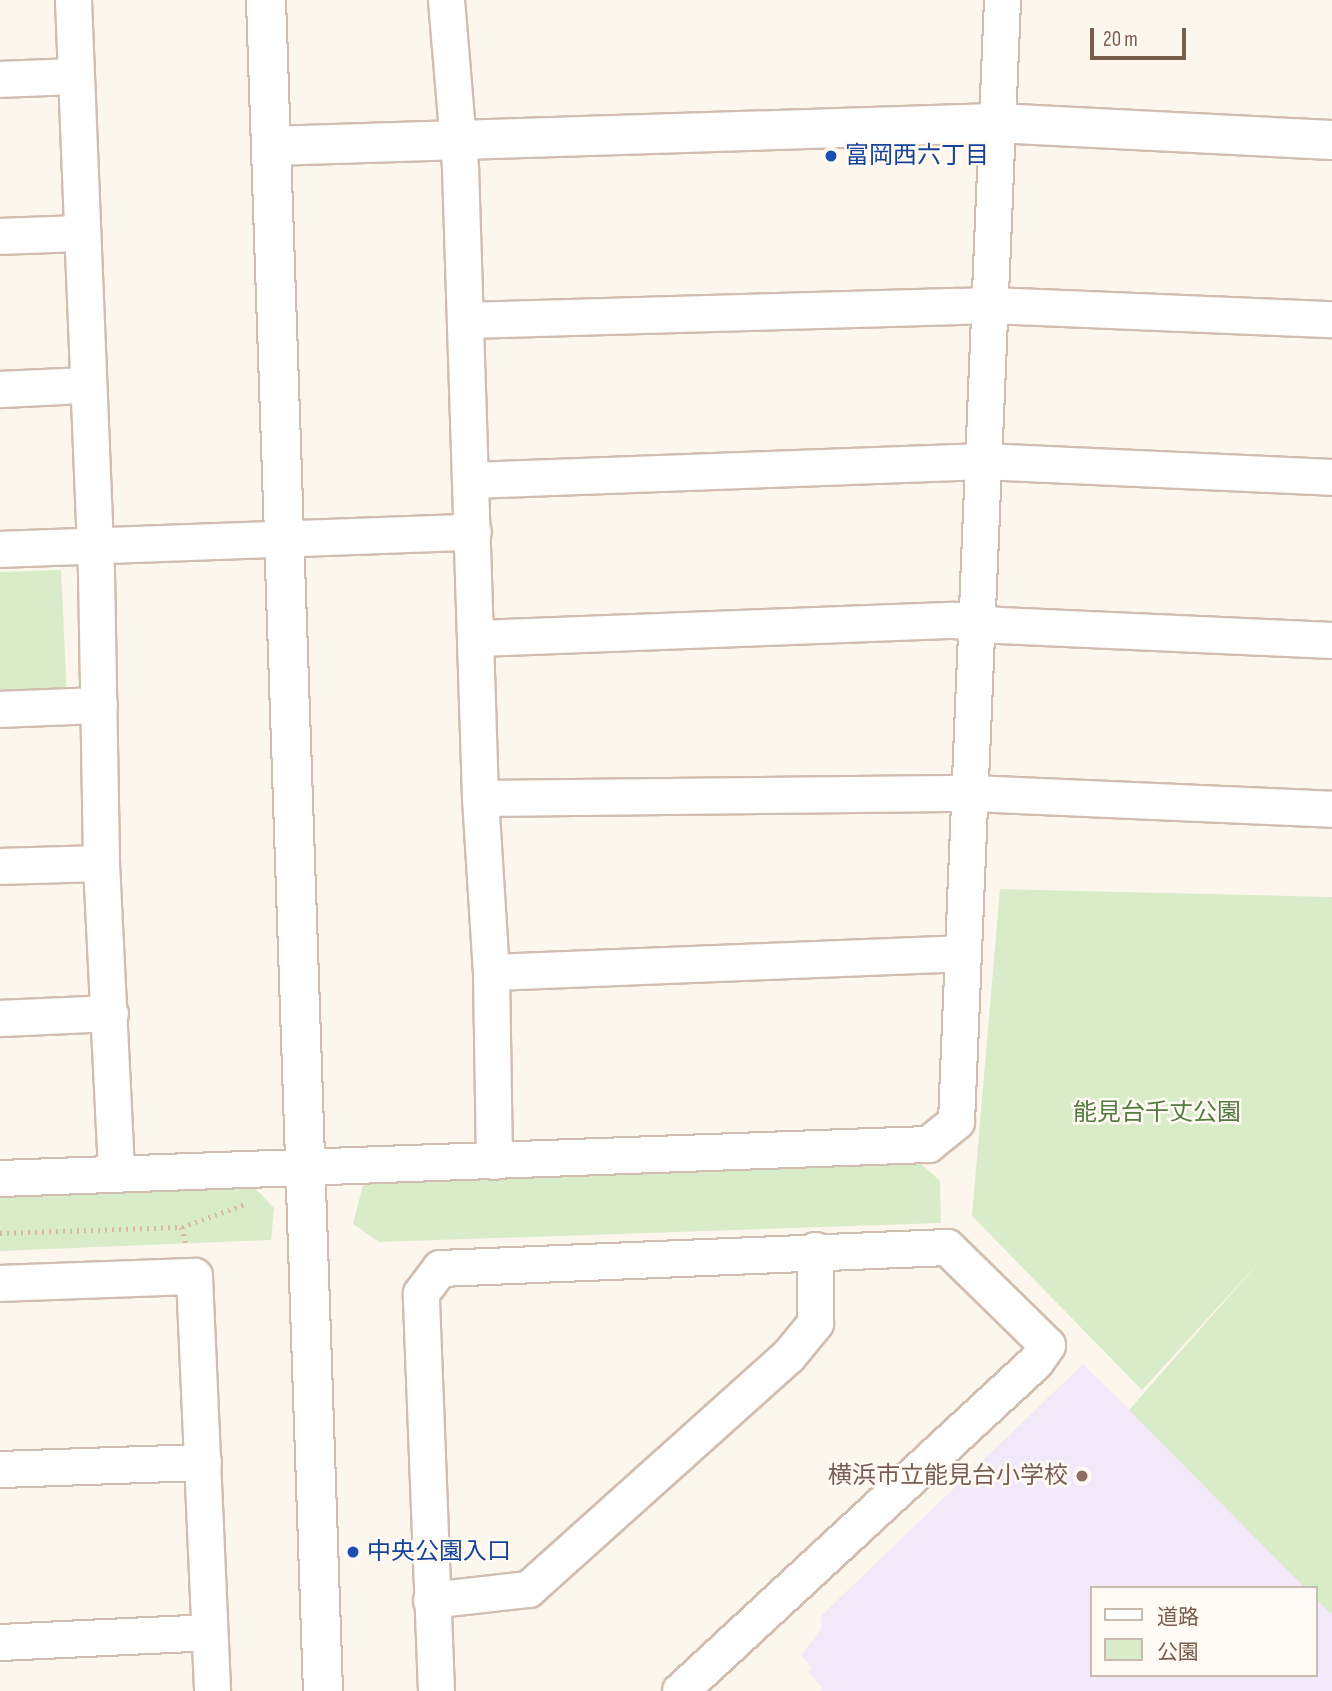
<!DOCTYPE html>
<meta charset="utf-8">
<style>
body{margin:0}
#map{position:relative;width:1332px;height:1691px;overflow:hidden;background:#fdf6ec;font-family:"Sofia Sans Condensed","Noto Sans JP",sans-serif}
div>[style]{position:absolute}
.education>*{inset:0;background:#f3e8fa}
.green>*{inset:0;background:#d8ecc9}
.path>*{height:4.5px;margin-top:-2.25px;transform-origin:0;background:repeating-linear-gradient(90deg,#d9b8a5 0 2px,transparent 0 7px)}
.roads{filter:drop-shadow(2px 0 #d1beb0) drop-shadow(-2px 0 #d1beb0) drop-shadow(0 2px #d1beb0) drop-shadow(0 -2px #d1beb0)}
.minor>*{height:35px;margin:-17.5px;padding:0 17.5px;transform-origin:17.5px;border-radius:17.5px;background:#fff}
.tertiary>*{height:38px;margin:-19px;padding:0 19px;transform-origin:19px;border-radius:19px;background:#fff}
.dots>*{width:19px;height:19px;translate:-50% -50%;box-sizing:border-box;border:4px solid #fffaf3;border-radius:50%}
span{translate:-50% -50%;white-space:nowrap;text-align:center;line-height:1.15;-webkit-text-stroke:5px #fffaf3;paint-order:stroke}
.transit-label{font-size:24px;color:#164399}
.left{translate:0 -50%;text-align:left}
.park-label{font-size:24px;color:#537a41}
.education-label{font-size:24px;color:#785e54}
.right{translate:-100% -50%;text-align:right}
.legend{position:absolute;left:1090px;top:1586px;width:228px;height:91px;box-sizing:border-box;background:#fffaf3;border:2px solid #cabbb1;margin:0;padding:9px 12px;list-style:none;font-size:21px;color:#7a5c4d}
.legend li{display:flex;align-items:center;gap:14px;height:35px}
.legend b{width:35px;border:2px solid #cabbb1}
.scale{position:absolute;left:1090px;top:28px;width:96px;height:32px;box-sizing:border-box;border:4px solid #7a5c4d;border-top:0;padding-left:9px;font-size:21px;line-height:24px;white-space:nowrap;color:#7a5c4d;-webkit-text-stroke:5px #fffaf3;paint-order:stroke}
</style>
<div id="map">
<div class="education">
<div style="clip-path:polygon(1083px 1364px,1311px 1588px,1092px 1588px,1092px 1675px,1316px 1675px,1316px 1593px,1332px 1608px,1332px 1691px,821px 1691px,823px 1688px,808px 1672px,812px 1668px,801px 1655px,822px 1628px,821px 1616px)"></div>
</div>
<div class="green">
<div style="clip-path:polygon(61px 570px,67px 697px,0 699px,0 572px)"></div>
<div style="clip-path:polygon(1000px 889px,1332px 897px,1332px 1615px,1316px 1599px,1316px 1588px,1305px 1588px,1129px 1410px,1262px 1259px,1142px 1390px,972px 1216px)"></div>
<div style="clip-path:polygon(918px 1161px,940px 1181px,941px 1223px,379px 1242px,353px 1224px,364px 1181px)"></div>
<div style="clip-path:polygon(252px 1185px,274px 1208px,271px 1240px,0 1251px,0 1196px)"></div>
</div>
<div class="path">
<div style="left:182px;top:1227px;width:18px;rotate:77deg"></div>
<div style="left:0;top:1233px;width:182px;rotate:-1.9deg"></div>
<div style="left:182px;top:1227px;width:68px;rotate:-19.8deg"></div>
</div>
<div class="roads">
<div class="minor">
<div style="left:73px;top:0;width:572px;rotate:87.7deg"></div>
<div style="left:96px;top:572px;width:291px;rotate:89deg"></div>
<div style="left:101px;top:863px;width:311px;rotate:87.2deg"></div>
<div style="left:446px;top:0;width:169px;rotate:85.2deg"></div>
<div style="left:460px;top:168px;width:630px;rotate:88.18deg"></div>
<div style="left:480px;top:798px;width:174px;rotate:86.4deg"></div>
<div style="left:491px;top:972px;width:189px;rotate:89.1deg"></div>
<div style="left:0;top:79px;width:76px;rotate:-2.3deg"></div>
<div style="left:0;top:236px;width:82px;rotate:-2.1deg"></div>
<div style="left:466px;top:320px;width:525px;rotate:-1.64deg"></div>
<div style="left:991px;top:305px;width:341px;rotate:2.4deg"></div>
<div style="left:0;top:389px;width:86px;rotate:-2.7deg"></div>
<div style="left:471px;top:480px;width:511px;rotate:-2.13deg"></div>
<div style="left:982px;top:461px;width:350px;rotate:2.6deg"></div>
<div style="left:0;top:549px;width:473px;rotate:-2.1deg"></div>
<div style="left:478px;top:638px;width:476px;rotate:-2.2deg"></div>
<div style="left:954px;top:620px;width:45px;rotate:6.3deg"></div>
<div style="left:999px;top:625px;width:333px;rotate:2.6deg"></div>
<div style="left:0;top:709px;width:99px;rotate:-2.3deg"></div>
<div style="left:480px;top:798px;width:491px;rotate:-0.6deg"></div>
<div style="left:971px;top:793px;width:361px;rotate:2.5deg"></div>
<div style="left:0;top:866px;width:101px;rotate:-1.7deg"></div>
<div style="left:491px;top:972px;width:470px;rotate:-2.3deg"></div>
<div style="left:0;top:1018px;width:110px;rotate:-2.6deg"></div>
<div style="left:0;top:1178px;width:929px;rotate:-2.1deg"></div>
<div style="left:928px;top:1144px;width:36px;rotate:-39deg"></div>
<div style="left:956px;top:1121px;width:1122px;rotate:-87.65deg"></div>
<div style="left:0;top:1283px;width:194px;rotate:-2.1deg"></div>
<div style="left:194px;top:1276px;width:415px;rotate:87.5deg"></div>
<div style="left:0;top:1469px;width:203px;rotate:-2deg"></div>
<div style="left:431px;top:1600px;width:98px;rotate:-6.5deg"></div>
<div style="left:528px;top:1589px;width:349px;rotate:-41.9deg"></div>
<div style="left:788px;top:1356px;width:43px;rotate:-50.7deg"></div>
<div style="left:815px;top:1323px;width:73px;rotate:-90deg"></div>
<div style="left:0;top:1642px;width:209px;rotate:-2.7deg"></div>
<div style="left:436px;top:1691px;width:398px;rotate:-92.2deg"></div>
<div style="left:421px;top:1293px;width:31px;rotate:-53deg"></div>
<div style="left:440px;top:1268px;width:507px;rotate:-2.37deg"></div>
<div style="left:947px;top:1247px;width:140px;rotate:44.4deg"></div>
<div style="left:1047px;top:1345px;width:21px;rotate:125deg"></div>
<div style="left:1035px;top:1362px;width:484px;rotate:137.2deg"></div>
</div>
<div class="tertiary">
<div style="left:266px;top:0;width:1692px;rotate:88.07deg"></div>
<div style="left:271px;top:146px;width:725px;rotate:-1.82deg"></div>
<div style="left:996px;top:123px;width:336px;rotate:2.9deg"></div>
</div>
</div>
<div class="dots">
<div style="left:831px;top:156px;background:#1a4fb4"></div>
<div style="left:1082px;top:1476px;background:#8d6e63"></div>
<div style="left:353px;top:1552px;background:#1a4fb4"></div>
</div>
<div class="transit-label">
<span class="left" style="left:845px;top:156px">富岡西六丁目</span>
<span class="left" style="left:367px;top:1552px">中央公園入口</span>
</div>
<div class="park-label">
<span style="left:1157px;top:1113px">能見台千丈公園</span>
</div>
<div class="education-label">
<span class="right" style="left:1068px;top:1476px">横浜市立能見台小学校</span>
</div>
<ul class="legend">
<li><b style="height:9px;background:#fff"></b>道路</li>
<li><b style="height:19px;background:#d8ecc9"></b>公園</li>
</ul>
<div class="scale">20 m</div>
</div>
